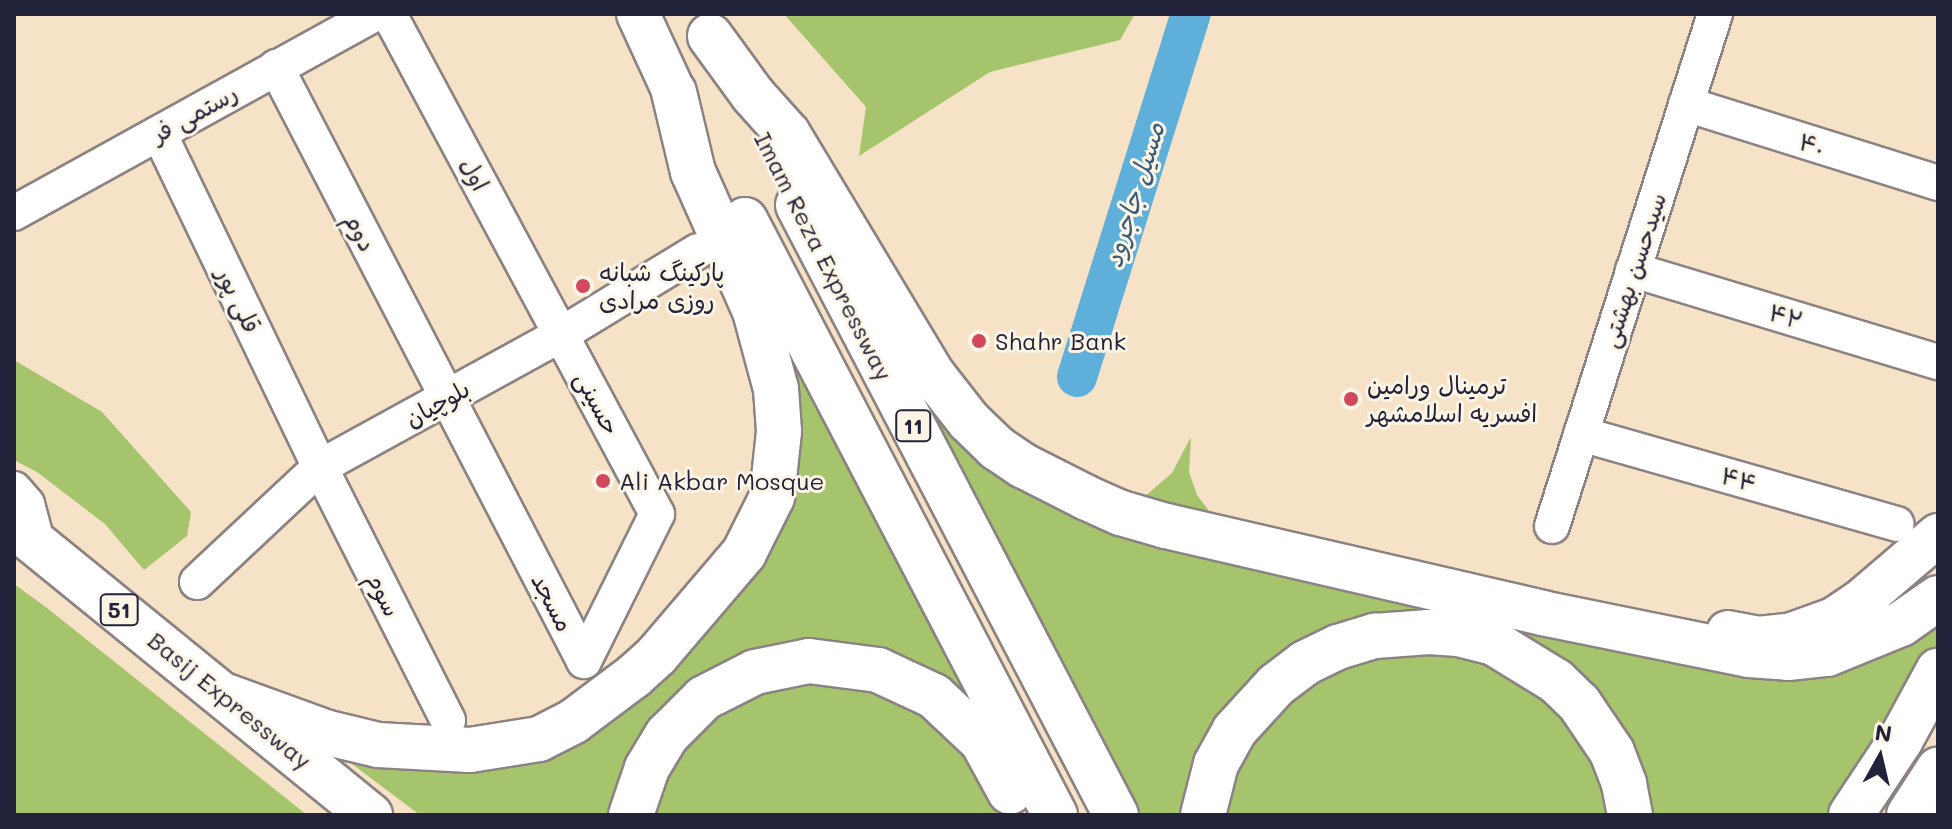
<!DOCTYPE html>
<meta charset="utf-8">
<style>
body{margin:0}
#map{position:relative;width:1952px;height:829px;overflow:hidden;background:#f5e2c7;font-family:Mali,"Playpen Sans Arabic",sans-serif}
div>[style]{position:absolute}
.green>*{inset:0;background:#a5c46c}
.river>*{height:40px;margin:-20px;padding:0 20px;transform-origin:20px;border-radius:20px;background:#5eafd9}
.roads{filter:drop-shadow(2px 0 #8c8281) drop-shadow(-2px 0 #8c8281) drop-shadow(0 2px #8c8281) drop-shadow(0 -2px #8c8281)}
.minor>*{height:34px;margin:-17px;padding:0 17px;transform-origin:17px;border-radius:17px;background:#fff}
.major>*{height:42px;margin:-21px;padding:0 21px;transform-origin:21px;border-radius:21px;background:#fff}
.highway>*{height:44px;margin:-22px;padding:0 22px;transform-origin:22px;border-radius:22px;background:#fff}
.dots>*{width:22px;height:22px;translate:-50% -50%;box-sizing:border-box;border:4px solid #fcf5e5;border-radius:50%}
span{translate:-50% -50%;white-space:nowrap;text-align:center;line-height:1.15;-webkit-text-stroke:6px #fcf5e5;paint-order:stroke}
.shield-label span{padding:2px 6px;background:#fcf5e5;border:2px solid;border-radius:6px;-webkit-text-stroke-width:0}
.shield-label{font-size:22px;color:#22223b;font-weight:700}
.street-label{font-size:24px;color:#22223b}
.poi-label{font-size:24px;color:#22223b}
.left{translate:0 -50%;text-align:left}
.water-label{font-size:26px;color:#3a5a7a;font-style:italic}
.frame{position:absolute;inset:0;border:16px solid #22223b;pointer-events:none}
.north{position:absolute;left:1840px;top:717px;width:80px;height:80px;-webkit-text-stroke:6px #fcf5e5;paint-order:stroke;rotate:8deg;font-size:22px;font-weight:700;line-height:32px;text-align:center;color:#22223b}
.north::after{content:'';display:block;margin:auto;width:28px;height:36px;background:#22223b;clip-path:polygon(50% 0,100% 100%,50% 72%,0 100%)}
</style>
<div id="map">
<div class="green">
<div style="clip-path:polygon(784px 14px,1135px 14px,1120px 40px,990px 72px,859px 156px,866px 107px)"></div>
<div style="clip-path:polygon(752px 265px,1035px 815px,978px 725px,765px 658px,617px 815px,420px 815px,320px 740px,501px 761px,765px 545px)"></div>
<div style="clip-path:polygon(880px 310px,989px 456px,1731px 665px,1938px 613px,1938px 644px,1913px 695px,1840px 815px,1640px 815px,1569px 680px,1344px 632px,1190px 815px,1139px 815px,984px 523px)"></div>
<div style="clip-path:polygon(14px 360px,102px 412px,191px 512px,187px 536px,144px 570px,105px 524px,37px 472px,14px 460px)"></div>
<div style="clip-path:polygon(1191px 437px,1189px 472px,1197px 495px,1213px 516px,1143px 498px,1172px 473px)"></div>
<div style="clip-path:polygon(14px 584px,47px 608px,307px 815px,14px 815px)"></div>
<div style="clip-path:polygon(1467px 648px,1567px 707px,1619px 815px,1214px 815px,1248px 733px,1340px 657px)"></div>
<div style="clip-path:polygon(786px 675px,915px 696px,990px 779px,1010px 815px,639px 815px,680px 737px)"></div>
</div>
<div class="river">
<div style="left:1077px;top:377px;width:380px;rotate:-72.6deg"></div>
</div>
<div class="roads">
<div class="minor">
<div style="left:276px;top:67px;width:669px;rotate:62.59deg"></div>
<div style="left:584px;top:661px;width:164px;rotate:-63.6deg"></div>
<div style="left:657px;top:514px;width:567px;rotate:-118.19deg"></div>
<div style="left:1686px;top:104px;width:264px;rotate:17.4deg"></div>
<div style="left:159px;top:133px;width:371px;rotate:64.3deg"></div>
<div style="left:320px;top:467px;width:284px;rotate:63.2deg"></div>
<div style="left:14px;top:213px;width:412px;rotate:-28.9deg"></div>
<div style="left:1633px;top:270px;width:319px;rotate:16.8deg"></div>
<div style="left:1581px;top:434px;width:328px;rotate:15.9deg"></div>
<div style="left:14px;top:489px;width:20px;rotate:49deg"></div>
<div style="left:27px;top:504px;width:42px;rotate:75deg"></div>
<div style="left:1552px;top:526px;width:537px;rotate:-72.34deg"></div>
<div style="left:197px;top:582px;width:168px;rotate:-43.1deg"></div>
<div style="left:320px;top:467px;width:276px;rotate:-28.8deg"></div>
<div style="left:562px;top:334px;width:159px;rotate:-31.4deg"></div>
</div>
<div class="major">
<div style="left:638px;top:14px;width:86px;rotate:65.2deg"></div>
<div style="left:1728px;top:632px;width:31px;rotate:11deg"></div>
<div style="left:1758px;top:638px;width:31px;rotate:-6deg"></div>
<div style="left:1789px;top:635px;width:48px;rotate:-19.6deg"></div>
<div style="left:1834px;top:619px;width:34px;rotate:-34deg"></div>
<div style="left:1862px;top:600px;width:100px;rotate:-40.5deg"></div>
</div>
<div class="highway">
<div style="left:710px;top:36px;width:73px;rotate:53.9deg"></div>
<div style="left:753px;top:95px;width:52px;rotate:48.1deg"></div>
<div style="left:788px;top:134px;width:281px;rotate:59deg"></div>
<div style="left:933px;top:375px;width:58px;rotate:52deg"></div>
<div style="left:969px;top:421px;width:39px;rotate:44deg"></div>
<div style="left:997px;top:448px;width:32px;rotate:34deg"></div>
<div style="left:1024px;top:466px;width:71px;rotate:26.9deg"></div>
<div style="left:1087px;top:498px;width:37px;rotate:24deg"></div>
<div style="left:1121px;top:513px;width:47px;rotate:16.1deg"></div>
<div style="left:1166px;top:526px;width:386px;rotate:13deg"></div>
<div style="left:1542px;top:613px;width:211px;rotate:11.5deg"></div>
<div style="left:1749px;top:655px;width:39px;rotate:4deg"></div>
<div style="left:1788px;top:658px;width:39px;rotate:-6deg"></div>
<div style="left:1827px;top:654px;width:80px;rotate:-22.1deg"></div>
<div style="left:1901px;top:624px;width:45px;rotate:-35.1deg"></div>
<div style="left:798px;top:205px;width:688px;rotate:62.47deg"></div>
<div style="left:745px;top:220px;width:671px;rotate:62.48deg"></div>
<div style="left:14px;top:526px;width:459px;rotate:39.1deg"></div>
<div style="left:223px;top:695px;width:112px;rotate:19.9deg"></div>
<div style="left:328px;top:733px;width:51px;rotate:13.5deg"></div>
<div style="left:378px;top:745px;width:92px;rotate:3.1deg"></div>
<div style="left:470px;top:750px;width:70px;rotate:-9.1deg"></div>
<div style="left:539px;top:739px;width:39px;rotate:-27deg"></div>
<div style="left:574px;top:721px;width:75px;rotate:-36.9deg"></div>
<div style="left:634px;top:676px;width:31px;rotate:-42deg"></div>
<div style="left:657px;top:655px;width:134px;rotate:-49.5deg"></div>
<div style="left:744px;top:553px;width:63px;rotate:-63.4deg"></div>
<div style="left:772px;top:497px;width:66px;rotate:-83.9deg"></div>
<div style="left:779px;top:431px;width:42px;rotate:-94.1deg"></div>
<div style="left:776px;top:389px;width:81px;rotate:-105.1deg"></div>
<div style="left:755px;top:311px;width:152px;rotate:-114deg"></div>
<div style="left:693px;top:172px;width:82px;rotate:-103.4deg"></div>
<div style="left:631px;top:815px;width:50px;rotate:-71.2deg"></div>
<div style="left:647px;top:768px;width:39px;rotate:-59deg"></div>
<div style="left:667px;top:735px;width:52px;rotate:-45deg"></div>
<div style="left:704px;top:698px;width:57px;rotate:-27deg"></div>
<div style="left:755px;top:672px;width:55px;rotate:-11.5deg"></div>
<div style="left:809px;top:661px;width:70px;rotate:7.4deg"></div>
<div style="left:878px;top:670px;width:62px;rotate:24.9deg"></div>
<div style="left:934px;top:696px;width:66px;rotate:43.2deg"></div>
<div style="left:982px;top:741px;width:58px;rotate:61.2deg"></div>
<div style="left:1203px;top:815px;width:53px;rotate:-75.7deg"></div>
<div style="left:1216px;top:764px;width:38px;rotate:-61deg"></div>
<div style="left:1234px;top:731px;width:62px;rotate:-47.6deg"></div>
<div style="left:1276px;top:685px;width:36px;rotate:-37deg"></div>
<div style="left:1305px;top:663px;width:37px;rotate:-26deg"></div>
<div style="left:1338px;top:647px;width:39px;rotate:-17deg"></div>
<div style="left:1375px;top:636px;width:54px;rotate:-4.2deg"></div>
<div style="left:1429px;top:632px;width:29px;rotate:4deg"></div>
<div style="left:1458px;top:634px;width:37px;rotate:14deg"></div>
<div style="left:1494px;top:643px;width:73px;rotate:31.5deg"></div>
<div style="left:1556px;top:681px;width:32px;rotate:44deg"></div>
<div style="left:1579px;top:703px;width:59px;rotate:56deg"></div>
<div style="left:1612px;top:752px;width:34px;rotate:69deg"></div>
<div style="left:1624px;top:784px;width:32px;rotate:79deg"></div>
<div style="left:1851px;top:815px;width:89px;rotate:-56.5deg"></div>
<div style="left:1900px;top:741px;width:80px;rotate:-61.5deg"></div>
<div style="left:1909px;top:815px;width:54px;rotate:-57.2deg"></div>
</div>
</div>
<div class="dots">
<div style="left:583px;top:286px;background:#d1495b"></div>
<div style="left:979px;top:341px;background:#d1495b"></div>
<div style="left:1351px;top:399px;background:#d1495b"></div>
<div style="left:603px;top:481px;background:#d1495b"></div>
</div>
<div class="shield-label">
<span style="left:913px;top:426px">11</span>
<span style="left:119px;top:610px">51</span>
</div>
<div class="street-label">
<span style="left:194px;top:113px;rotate:-29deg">رستمی فر</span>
<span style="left:1812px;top:144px;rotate:17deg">۴۰</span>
<span style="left:475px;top:174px;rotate:62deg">اول</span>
<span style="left:361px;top:232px;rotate:63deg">دوم</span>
<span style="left:824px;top:256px;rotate:63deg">Imam Reza Expressway</span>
<span style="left:1633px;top:270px;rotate:-72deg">سیدحسن بهشتی</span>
<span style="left:239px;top:300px;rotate:64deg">قلی پور</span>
<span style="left:1786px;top:316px;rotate:17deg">۴۲</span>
<span style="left:437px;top:403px;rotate:-29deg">بلوچیان</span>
<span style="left:598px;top:403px;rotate:62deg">حسینی</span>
<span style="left:1739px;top:479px;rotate:16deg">۴۴</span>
<span style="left:384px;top:594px;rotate:63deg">سوم</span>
<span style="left:553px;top:602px;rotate:62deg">مسجد</span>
<span style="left:230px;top:700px;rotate:39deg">Basij Expressway</span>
</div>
<div class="poi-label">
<span class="left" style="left:599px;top:286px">پارکینگ شبانه<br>روزی مرادی</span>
<span class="left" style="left:995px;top:341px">Shahr Bank</span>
<span class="left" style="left:1367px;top:399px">ترمینال ورامین<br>افسریه اسلامشهر</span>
<span class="left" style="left:619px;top:481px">Ali Akbar Mosque</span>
</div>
<div class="water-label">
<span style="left:1134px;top:195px;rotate:-73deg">مسیل جاجرود</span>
</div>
<div class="frame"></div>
<div class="north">N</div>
</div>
